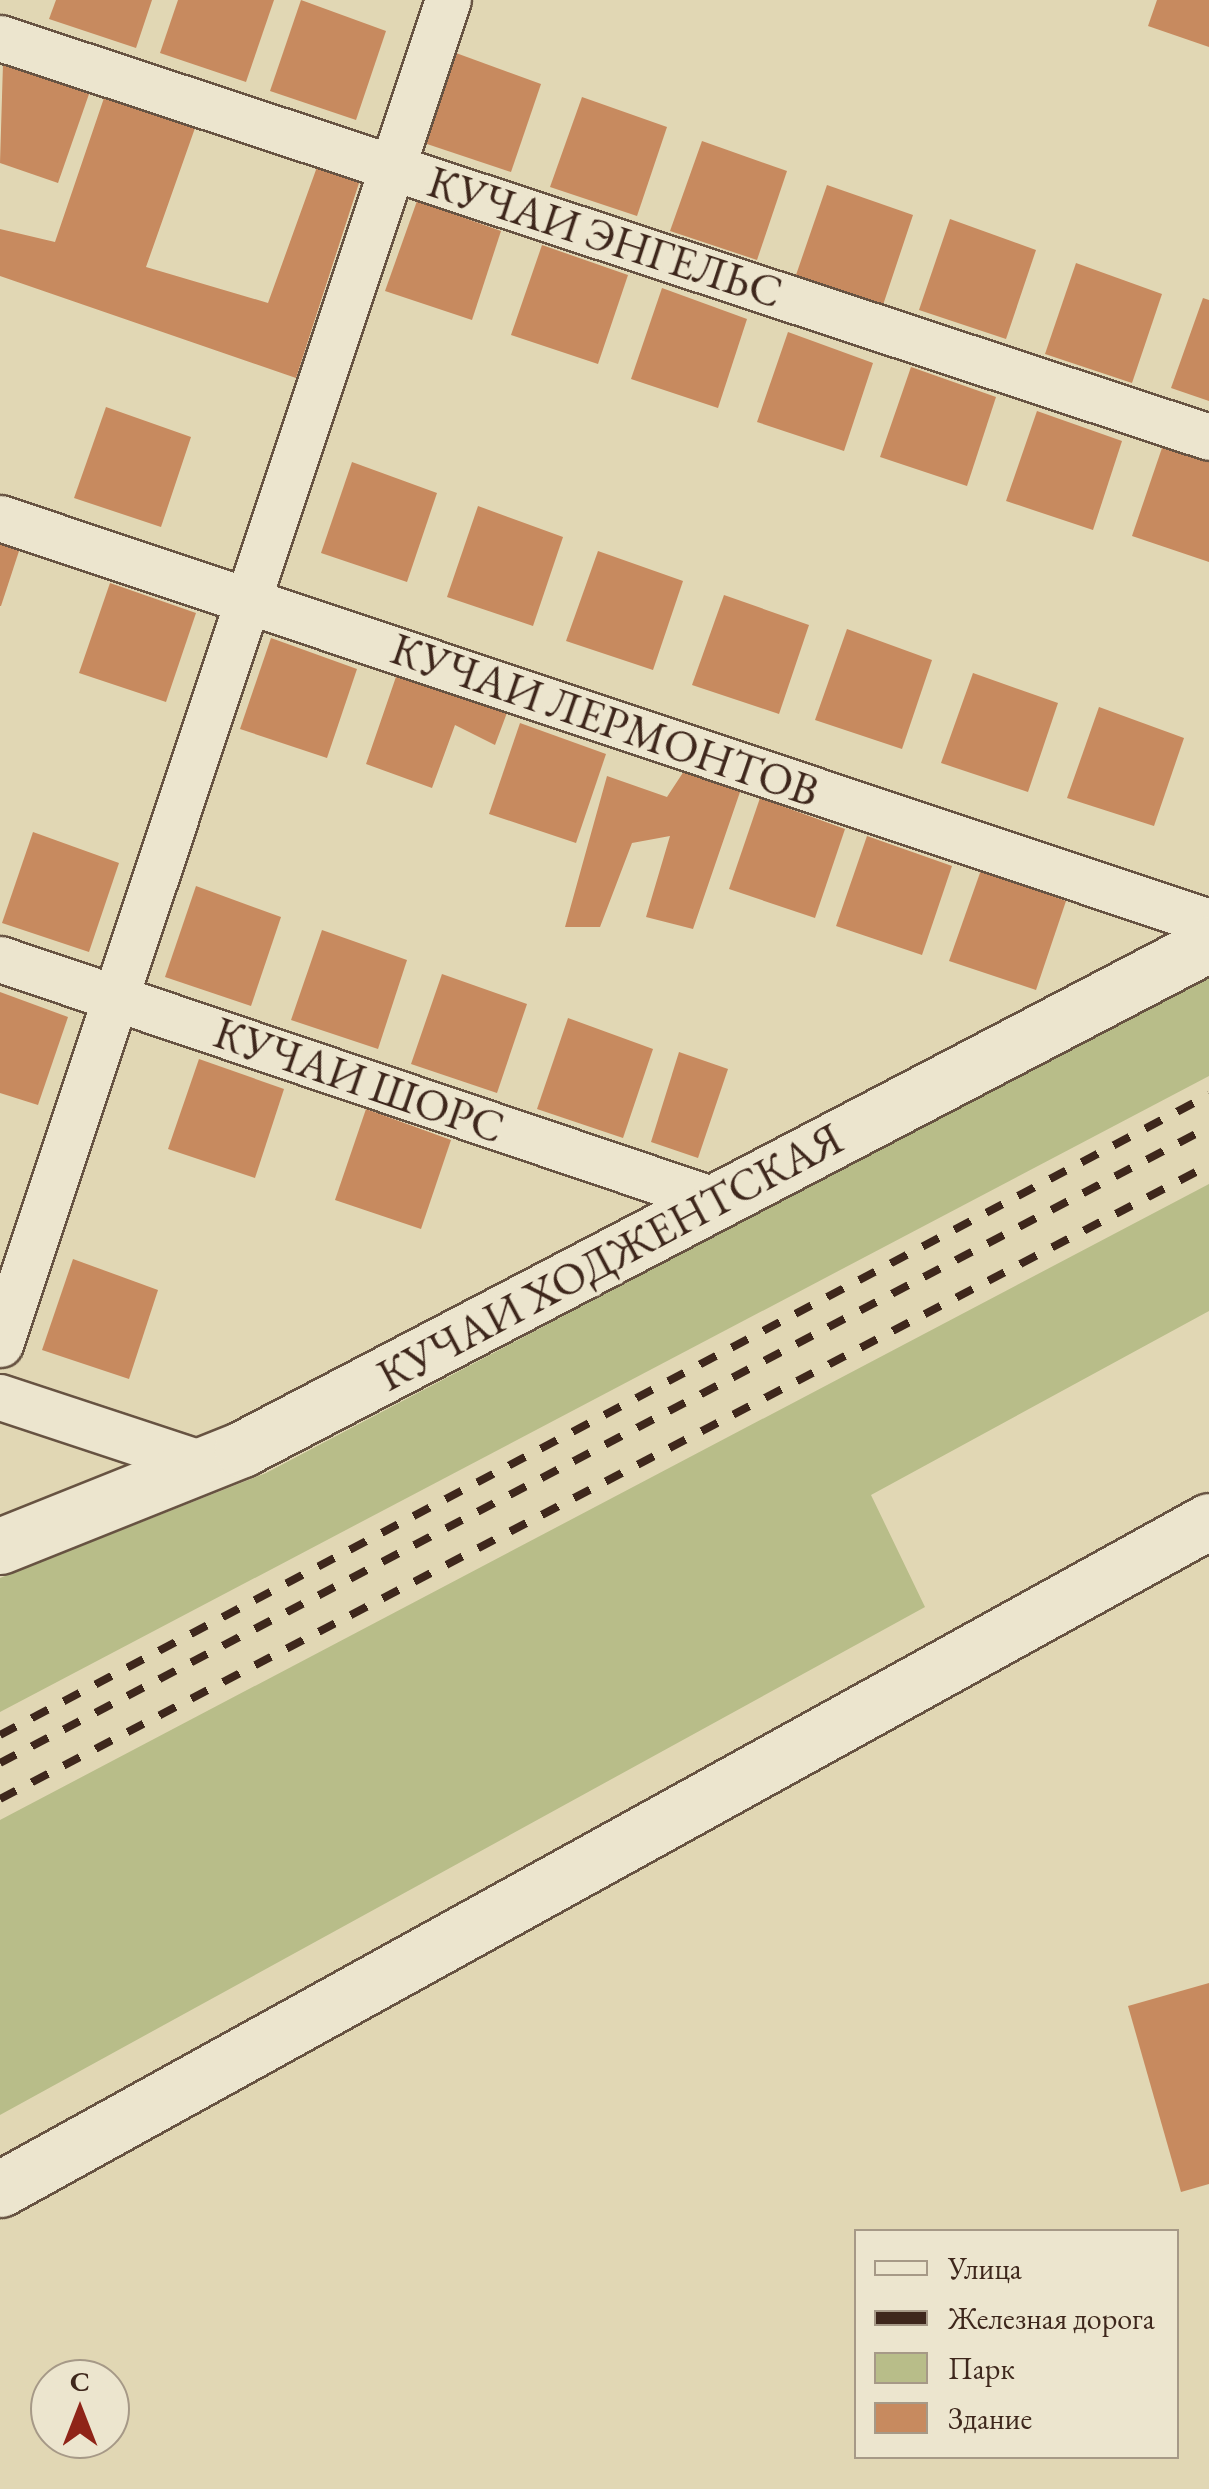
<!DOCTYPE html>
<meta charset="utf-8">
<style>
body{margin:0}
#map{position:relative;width:1209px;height:2489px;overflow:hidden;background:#e1d7b4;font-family:"EB Garamond",serif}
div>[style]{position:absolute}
.green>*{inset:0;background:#b8bd89}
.building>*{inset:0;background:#c78a5f}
.roads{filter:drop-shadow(2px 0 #675342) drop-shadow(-2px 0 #675342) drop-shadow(0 2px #675342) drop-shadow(0 -2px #675342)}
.street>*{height:45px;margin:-22.5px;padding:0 22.5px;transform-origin:22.5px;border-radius:22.5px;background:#ece5ce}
.secondary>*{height:55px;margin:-27.5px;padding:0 27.5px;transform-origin:27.5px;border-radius:27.5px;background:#ece5ce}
.rail>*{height:8px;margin-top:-4px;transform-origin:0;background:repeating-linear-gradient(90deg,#3e271c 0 18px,transparent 0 36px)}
span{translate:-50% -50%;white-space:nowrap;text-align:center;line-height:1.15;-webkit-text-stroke:8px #ece5ce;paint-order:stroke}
.street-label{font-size:45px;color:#3e271c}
.legend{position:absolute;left:854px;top:2229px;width:325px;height:230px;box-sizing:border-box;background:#ece5ce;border:2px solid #a69987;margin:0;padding:12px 18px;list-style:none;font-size:30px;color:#3e271c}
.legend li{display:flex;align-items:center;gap:20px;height:50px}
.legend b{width:50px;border:2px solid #a69987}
.north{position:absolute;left:30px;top:2359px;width:100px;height:100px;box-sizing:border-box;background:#ece5ce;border:2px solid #a69987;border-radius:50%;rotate:0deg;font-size:28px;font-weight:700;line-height:40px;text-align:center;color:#3e271c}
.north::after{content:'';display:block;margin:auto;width:35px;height:45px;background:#8f2418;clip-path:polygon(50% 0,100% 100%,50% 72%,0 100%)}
</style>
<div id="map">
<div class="green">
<div style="clip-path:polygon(1209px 975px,1209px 1076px,0 1712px,0 1578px,266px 1473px)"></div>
<div style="clip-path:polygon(1209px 1184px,1209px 1311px,871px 1495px,925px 1607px,0 2115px,0 1820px)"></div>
</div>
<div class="building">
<div style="clip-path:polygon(56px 0,152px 0,136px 48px,49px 19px)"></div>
<div style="clip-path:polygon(178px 0,274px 0,246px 82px,160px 53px)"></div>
<div style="clip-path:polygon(301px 0,386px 31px,356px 120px,270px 91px)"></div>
<div style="clip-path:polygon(1157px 0,1209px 0,1209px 47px,1148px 26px)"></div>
<div style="clip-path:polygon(456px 53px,541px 84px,511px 172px,424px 143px)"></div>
<div style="clip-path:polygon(3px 64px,89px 94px,58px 183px,0 163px)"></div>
<div style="clip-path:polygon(582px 97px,667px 127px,637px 216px,550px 187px)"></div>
<div style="clip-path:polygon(104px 98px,195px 128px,146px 267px,268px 303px,317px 167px,359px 183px,296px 378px,0 276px,0 229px,55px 242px)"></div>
<div style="clip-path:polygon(702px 141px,787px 171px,757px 260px,670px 231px)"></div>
<div style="clip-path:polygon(827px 185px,913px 215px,883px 305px,796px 275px)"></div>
<div style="clip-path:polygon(417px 201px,501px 231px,472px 320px,385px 291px)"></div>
<div style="clip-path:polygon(950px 219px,1036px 250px,1006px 339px,919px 310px)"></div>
<div style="clip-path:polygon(542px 245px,628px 275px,598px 364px,511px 335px)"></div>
<div style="clip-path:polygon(1076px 263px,1162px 294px,1132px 383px,1045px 354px)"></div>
<div style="clip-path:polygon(662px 288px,747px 319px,718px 408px,631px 379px)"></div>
<div style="clip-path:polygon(1203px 298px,1209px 300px,1209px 401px,1171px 388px)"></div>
<div style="clip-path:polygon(788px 332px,873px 363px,844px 451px,757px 422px)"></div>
<div style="clip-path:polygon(911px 367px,996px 397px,967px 486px,880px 457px)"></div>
<div style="clip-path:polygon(106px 407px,191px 437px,161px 527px,74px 498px)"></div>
<div style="clip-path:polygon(1037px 411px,1122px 441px,1093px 530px,1006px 501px)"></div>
<div style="clip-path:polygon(1163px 445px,1209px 462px,1209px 562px,1132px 536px)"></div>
<div style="clip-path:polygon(352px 462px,437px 493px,407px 582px,321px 553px)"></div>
<div style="clip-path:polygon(478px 506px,563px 537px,533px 626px,447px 597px)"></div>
<div style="clip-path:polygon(0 544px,19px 551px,1px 606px,0 606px)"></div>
<div style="clip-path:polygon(598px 551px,683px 581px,653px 670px,566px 641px)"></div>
<div style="clip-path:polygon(110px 583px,196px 613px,166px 702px,79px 673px)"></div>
<div style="clip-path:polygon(724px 595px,809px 625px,779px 714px,692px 685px)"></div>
<div style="clip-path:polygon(847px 629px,932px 660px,902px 749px,815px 720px)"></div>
<div style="clip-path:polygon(271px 638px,357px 669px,327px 758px,240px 729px)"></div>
<div style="clip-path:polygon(398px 671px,508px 710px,495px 745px,455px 725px,432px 788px,366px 764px)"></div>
<div style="clip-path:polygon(973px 673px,1058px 703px,1028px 792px,941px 763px)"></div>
<div style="clip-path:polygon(1099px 707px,1184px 738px,1154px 826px,1067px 798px)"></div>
<div style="clip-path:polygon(520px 723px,606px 754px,576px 843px,489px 814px)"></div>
<div style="clip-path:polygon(686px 768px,740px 792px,693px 929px,646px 917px,670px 836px,632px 843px,600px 927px,565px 927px,607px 776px,667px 797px)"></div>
<div style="clip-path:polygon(760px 798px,845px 829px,815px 918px,729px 889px)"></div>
<div style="clip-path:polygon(33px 832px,119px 863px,89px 952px,2px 923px)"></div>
<div style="clip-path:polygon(867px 836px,952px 866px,922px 955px,836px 926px)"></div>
<div style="clip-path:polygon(981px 870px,1066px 901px,1036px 990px,949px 961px)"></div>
<div style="clip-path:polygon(196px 886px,281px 917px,251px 1006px,165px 977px)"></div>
<div style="clip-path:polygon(322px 930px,407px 960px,378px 1049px,291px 1020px)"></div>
<div style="clip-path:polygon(442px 974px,527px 1004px,497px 1093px,411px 1064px)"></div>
<div style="clip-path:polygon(0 992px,68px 1017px,38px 1105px,0 1093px)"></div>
<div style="clip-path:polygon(568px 1018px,653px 1049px,623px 1138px,537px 1109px)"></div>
<div style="clip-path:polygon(679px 1052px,728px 1069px,698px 1158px,651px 1142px)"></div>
<div style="clip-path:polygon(199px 1059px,284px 1089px,255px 1178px,168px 1149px)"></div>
<div style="clip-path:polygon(366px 1109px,451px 1140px,421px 1229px,335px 1200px)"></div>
<div style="clip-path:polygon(73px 1259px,158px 1290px,129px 1379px,42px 1350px)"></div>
<div style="clip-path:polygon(1209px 1983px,1209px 2184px,1181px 2192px,1128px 2006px)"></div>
</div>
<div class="roads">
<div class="street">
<div style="left:0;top:38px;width:1273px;rotate:18.26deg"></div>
<div style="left:0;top:518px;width:1275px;rotate:18.48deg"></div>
<div style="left:0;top:959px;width:757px;rotate:18.65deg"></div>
<div style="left:0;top:1344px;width:1417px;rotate:-71.57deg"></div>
<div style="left:0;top:1397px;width:214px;rotate:18.3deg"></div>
</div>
<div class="secondary">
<div style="left:0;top:1546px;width:261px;rotate:-21.8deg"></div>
<div style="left:242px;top:1449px;width:1091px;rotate:-27.58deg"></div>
<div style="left:0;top:2189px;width:1381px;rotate:-28.92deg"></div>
</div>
</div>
<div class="rail">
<div style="left:0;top:1735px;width:1368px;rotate:-27.9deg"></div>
<div style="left:0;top:1763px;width:1366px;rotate:-27.75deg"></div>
<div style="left:0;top:1799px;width:1365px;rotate:-27.67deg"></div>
</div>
<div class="street-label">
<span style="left:605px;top:237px;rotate:18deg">КУЧАИ ЭНГЕЛЬС</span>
<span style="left:605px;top:720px;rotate:19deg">КУЧАИ ЛЕРМОНТОВ</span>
<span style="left:359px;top:1080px;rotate:19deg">КУЧАИ ШОРС</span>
<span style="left:610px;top:1257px;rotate:-28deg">КУЧАИ ХОДЖЕНТСКАЯ</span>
</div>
<ul class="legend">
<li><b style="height:12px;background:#ece5ce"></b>Улица</li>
<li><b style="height:12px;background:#3e271c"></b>Железная дорога</li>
<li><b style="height:28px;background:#b8bd89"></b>Парк</li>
<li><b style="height:28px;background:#c78a5f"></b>Здание</li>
</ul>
<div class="north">С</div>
</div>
